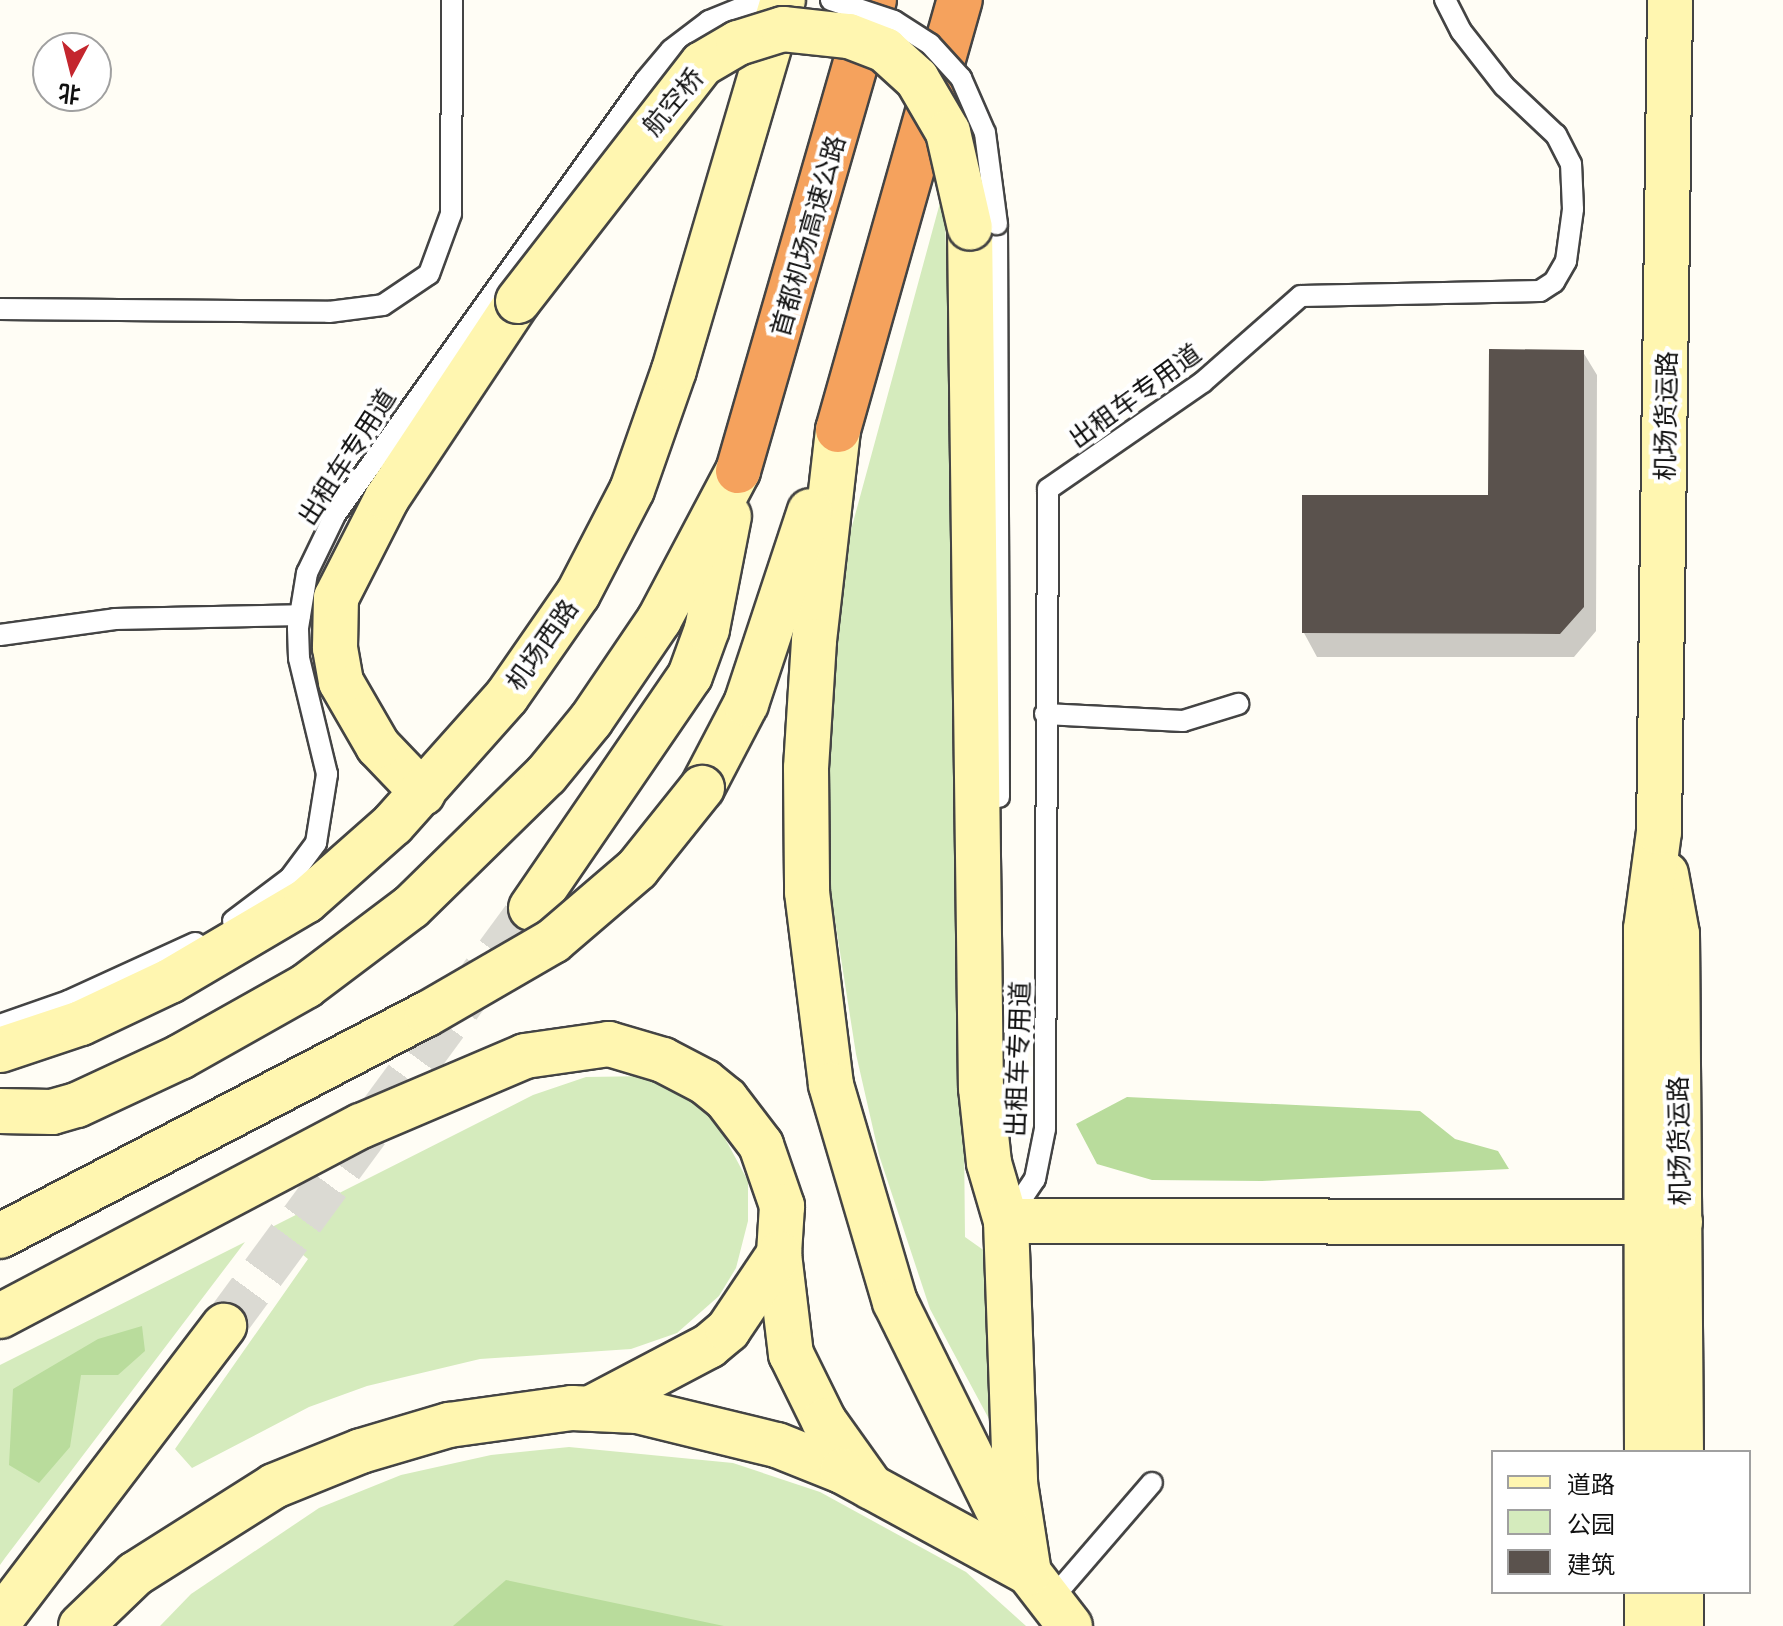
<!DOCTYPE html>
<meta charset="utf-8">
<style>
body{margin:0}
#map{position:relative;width:1783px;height:1626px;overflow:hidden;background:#fffdf5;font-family:"IBM Plex Serif","Noto Sans SC",serif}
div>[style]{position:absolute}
.green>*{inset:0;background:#d5ebbd}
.forest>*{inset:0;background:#b9dc9c}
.shadow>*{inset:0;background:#0003}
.building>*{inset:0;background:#5a524d}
.secondary-tunnel>*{height:44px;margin-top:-22px;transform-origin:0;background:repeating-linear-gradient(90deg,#dbdad3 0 44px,transparent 0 66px)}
.roads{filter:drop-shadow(2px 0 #444) drop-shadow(-2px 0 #444) drop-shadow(0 2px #444) drop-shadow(0 -2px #444)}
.lane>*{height:20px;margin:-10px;padding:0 10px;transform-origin:10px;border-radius:10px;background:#fff}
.secondary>*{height:44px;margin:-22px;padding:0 22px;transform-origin:22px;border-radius:22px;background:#fff6b0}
.highway>*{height:44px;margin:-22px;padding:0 22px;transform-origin:22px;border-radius:22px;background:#f5a25d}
.bridges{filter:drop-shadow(2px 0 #444) drop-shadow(-2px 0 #444) drop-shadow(0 2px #444) drop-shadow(0 -2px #444)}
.lane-bridge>*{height:20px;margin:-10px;padding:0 10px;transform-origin:10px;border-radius:10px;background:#fff}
.secondary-bridge>*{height:44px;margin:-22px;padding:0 22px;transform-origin:22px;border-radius:22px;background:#fff6b0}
span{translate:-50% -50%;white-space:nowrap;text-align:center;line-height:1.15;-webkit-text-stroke:8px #fff;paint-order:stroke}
.street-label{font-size:26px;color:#111}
.legend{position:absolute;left:1491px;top:1450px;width:260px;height:144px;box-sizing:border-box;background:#fff;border:2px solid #a0a0a0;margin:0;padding:10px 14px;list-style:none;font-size:24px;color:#111}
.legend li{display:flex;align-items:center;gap:16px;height:40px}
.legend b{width:40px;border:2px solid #a0a0a0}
.north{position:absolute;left:32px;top:32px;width:80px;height:80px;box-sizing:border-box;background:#fff;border:2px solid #a0a0a0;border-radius:50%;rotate:187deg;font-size:22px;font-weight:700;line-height:32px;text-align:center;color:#111}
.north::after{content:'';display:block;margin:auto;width:28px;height:36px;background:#c4262e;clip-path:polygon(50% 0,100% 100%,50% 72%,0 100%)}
</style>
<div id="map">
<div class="green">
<div style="clip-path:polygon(944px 188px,959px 644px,965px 1237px,989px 1254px,989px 1419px,930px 1309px,879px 1155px,856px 1054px,829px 882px,824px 715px,842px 563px)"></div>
<div style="clip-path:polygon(651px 1076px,708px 1107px,748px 1181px,748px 1221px,736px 1268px,719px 1296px,677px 1333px,631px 1349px,480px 1359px,367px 1386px,309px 1407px,192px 1468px,175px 1449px,308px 1259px,270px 1228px,533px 1095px,586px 1077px)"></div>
<div style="clip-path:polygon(245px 1242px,5px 1558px,0 1565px,0 1365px)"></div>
<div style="clip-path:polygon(569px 1447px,733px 1463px,820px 1492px,966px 1572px,1026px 1626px,160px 1626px,191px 1594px,319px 1508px,401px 1475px,491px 1455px)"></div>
</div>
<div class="forest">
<div style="clip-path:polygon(1127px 1097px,1420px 1111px,1455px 1139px,1498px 1151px,1509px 1169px,1262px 1181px,1152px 1180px,1097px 1164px,1076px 1124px)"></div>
<div style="clip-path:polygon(142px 1326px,145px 1351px,118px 1375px,81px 1375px,70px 1447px,39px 1483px,9px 1465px,13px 1389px,98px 1339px)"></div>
<div style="clip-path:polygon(506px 1580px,724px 1626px,453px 1626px)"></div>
</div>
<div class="shadow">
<div style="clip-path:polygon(1583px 352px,1597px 375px,1596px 631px,1574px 657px,1317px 657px,1304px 633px,1490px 497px)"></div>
</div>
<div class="building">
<div style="clip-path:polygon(1489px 349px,1584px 350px,1584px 607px,1560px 634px,1302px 633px,1302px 495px,1488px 495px)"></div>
</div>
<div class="secondary-tunnel">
<div style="left:224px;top:1326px;width:519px;rotate:-53.7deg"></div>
</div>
<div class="roads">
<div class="lane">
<div style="left:997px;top:224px;width:573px;rotate:89.8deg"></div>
<div style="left:0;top:309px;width:329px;rotate:0.5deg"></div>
<div style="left:329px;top:312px;width:54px;rotate:-7.4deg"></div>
<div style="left:383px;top:305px;width:55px;rotate:-34deg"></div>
<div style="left:429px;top:274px;width:64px;rotate:-69.9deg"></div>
<div style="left:451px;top:214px;width:214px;rotate:-89.7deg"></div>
<div style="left:0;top:635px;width:116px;rotate:-7.9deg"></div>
<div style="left:115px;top:619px;width:185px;rotate:-1.2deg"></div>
<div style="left:1045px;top:714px;width:138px;rotate:2.9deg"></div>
<div style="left:1183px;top:721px;width:58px;rotate:-17.2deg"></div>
<div style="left:233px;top:921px;width:71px;rotate:-37deg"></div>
<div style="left:290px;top:878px;width:44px;rotate:-53.4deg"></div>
<div style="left:316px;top:843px;width:70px;rotate:-80.9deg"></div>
<div style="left:327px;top:774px;width:119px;rotate:-103.6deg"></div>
<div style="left:299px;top:658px;width:30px;rotate:-92deg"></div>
<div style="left:298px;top:628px;width:56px;rotate:-80.7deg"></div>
<div style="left:307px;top:573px;width:64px;rotate:-64.2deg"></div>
<div style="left:335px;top:515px;width:533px;rotate:-54.46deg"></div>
<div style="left:645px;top:81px;width:40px;rotate:-50deg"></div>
<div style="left:671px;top:50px;width:48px;rotate:-37.3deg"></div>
<div style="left:709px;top:21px;width:56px;rotate:-22deg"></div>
<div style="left:0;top:1025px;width:72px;rotate:-19.4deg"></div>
<div style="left:68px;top:1001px;width:140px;rotate:-24.5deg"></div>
<div style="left:1008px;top:1219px;width:48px;rotate:-56deg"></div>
<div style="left:1035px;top:1179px;width:51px;rotate:-78.7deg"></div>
<div style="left:1045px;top:1129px;width:640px;rotate:-89.73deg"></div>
<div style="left:1048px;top:489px;width:188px;rotate:-34.6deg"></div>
<div style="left:1203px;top:382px;width:130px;rotate:-41.3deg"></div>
<div style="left:1301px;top:296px;width:239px;rotate:-1.2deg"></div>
<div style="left:1540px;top:291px;width:17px;rotate:-33deg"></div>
<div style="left:1554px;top:282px;width:24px;rotate:-60deg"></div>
<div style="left:1566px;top:261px;width:52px;rotate:-82.3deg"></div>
<div style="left:1573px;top:209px;width:45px;rotate:-92.5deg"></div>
<div style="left:1571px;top:164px;width:33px;rotate:-117deg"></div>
<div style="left:1556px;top:135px;width:71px;rotate:-136.7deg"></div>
<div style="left:1504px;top:86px;width:70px;rotate:-128deg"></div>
<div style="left:1461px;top:31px;width:35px;rotate:-117deg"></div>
<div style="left:1050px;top:1601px;width:156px;rotate:-49.2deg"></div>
</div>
<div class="secondary">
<div style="left:970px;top:228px;width:860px;rotate:89.27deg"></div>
<div style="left:981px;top:1088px;width:75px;rotate:83.9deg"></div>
<div style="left:989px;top:1163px;width:60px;rotate:73.7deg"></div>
<div style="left:1006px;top:1221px;width:262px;rotate:88deg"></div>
<div style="left:1015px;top:1483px;width:91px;rotate:81.2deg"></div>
<div style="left:838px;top:430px;width:212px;rotate:96.5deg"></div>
<div style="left:814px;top:641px;width:127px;rotate:93.6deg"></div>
<div style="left:806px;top:768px;width:124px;rotate:89.5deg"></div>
<div style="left:807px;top:892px;width:194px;rotate:82.9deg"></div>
<div style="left:831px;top:1085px;width:226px;rotate:73.6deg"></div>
<div style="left:895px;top:1302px;width:302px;rotate:63.7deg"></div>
<div style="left:1029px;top:1573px;width:67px;rotate:52.3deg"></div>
<div style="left:702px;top:788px;width:95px;rotate:-62.4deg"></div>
<div style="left:746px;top:704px;width:203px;rotate:-71.7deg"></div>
<div style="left:423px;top:793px;width:65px;rotate:-133.8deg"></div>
<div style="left:378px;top:746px;width:74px;rotate:-120deg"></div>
<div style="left:341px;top:682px;width:35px;rotate:-100deg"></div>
<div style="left:335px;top:648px;width:50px;rotate:-88.9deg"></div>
<div style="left:336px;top:598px;width:112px;rotate:-63deg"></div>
<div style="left:387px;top:498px;width:237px;rotate:-56.4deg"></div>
<div style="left:1666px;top:874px;width:61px;rotate:79.6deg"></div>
<div style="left:1677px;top:934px;width:518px;rotate:89.56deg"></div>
<div style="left:531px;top:908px;width:281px;rotate:-55.6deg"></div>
<div style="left:690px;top:676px;width:50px;rotate:-70.1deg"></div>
<div style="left:707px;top:629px;width:115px;rotate:-79deg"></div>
<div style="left:0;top:1050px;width:85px;rotate:-18.4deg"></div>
<div style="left:81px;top:1023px;width:98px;rotate:-25.3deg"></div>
<div style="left:170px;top:981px;width:158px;rotate:-30.5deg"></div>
<div style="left:306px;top:901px;width:116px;rotate:-41.5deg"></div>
<div style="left:393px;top:824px;width:171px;rotate:-48.3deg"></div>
<div style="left:507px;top:696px;width:124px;rotate:-55.2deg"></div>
<div style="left:578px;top:594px;width:117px;rotate:-62.6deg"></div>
<div style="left:632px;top:490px;width:127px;rotate:-70.7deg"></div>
<div style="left:674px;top:370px;width:386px;rotate:-73.6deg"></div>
<div style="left:0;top:1111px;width:52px;rotate:1.1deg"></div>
<div style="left:52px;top:1112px;width:26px;rotate:-16deg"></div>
<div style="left:77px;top:1105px;width:114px;rotate:-25deg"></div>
<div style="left:180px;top:1057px;width:145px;rotate:-29.4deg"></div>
<div style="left:306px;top:986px;width:131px;rotate:-37deg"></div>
<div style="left:411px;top:907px;width:189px;rotate:-44.4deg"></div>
<div style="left:546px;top:775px;width:71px;rotate:-50.7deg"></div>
<div style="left:591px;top:720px;width:121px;rotate:-55.8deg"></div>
<div style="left:659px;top:620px;width:169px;rotate:-62.1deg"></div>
<div style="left:1006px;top:1221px;width:674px;rotate:0.09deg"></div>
<div style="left:0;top:1316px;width:408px;rotate:-27.8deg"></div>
<div style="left:361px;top:1126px;width:178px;rotate:-23.1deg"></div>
<div style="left:525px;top:1056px;width:85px;rotate:-8.1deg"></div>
<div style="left:609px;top:1044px;width:56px;rotate:16.5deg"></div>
<div style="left:663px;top:1060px;width:47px;rotate:27.6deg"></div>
<div style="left:705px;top:1082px;width:27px;rotate:39deg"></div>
<div style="left:726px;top:1099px;width:58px;rotate:52.7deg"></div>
<div style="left:761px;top:1145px;width:65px;rotate:71deg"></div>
<div style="left:782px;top:1206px;width:48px;rotate:93.6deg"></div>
<div style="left:779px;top:1254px;width:101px;rotate:83.2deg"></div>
<div style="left:791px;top:1354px;width:75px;rotate:63.8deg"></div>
<div style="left:824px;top:1421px;width:81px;rotate:54.5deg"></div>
<div style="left:595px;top:1406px;width:129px;rotate:-27.8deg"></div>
<div style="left:709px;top:1346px;width:25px;rotate:-40deg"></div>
<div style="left:728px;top:1330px;width:92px;rotate:-56.1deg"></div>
<div style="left:1647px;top:1452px;width:523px;rotate:-90.11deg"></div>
<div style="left:1646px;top:929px;width:98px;rotate:-82.4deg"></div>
<div style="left:1659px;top:832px;width:832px;rotate:-89.24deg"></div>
<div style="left:1681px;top:1592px;width:34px;rotate:90deg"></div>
<div style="left:0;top:1620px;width:370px;rotate:-52.7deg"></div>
<div style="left:81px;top:1626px;width:75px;rotate:-43.9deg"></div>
<div style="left:135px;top:1574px;width:165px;rotate:-32.3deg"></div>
<div style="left:274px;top:1486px;width:94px;rotate:-21.9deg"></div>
<div style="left:361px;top:1451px;width:92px;rotate:-16.5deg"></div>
<div style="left:449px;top:1425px;width:124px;rotate:-7.9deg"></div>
<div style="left:572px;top:1408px;width:65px;rotate:2.6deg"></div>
<div style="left:637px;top:1411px;width:144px;rotate:13.7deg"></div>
<div style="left:777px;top:1445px;width:70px;rotate:21.8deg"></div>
<div style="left:842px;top:1471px;width:213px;rotate:28.6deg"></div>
<div style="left:1647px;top:1626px;width:34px;rotate:-90deg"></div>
</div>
<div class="highway">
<div style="left:838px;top:430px;width:447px;rotate:-74.2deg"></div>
<div style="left:738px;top:471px;width:490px;rotate:-73.9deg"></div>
</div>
</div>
<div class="bridges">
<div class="lane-bridge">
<div style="left:831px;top:0;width:66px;rotate:18.4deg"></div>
<div style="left:894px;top:21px;width:43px;rotate:32.6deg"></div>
<div style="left:930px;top:44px;width:46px;rotate:47.6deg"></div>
<div style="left:961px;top:78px;width:60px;rotate:66.4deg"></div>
<div style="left:985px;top:133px;width:92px;rotate:82.5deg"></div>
</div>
<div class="secondary-bridge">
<div style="left:518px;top:301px;width:300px;rotate:-52.2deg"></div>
<div style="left:702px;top:64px;width:42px;rotate:-30.3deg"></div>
<div style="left:738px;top:43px;width:47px;rotate:-17.3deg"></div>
<div style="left:783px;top:29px;width:66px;rotate:6.1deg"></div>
<div style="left:849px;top:36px;width:39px;rotate:21deg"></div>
<div style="left:885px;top:50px;width:43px;rotate:42.2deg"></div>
<div style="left:917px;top:79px;width:61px;rotate:59.7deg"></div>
<div style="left:948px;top:132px;width:98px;rotate:77.1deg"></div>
<div style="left:0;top:1236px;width:481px;rotate:-27.5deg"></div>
<div style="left:427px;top:1014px;width:146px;rotate:-30.1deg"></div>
<div style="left:553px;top:941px;width:111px;rotate:-40.6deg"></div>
<div style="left:637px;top:869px;width:104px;rotate:-51.3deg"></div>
</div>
</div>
<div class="street-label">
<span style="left:673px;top:102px;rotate:-50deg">航空桥</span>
<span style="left:808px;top:236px;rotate:-74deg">首都机场高速公路</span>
<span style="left:1135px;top:396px;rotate:-36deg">出租车专用道</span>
<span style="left:1666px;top:416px;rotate:-89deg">机场货运路</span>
<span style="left:347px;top:457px;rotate:-57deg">出租车专用道</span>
<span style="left:542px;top:645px;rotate:-55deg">机场西路</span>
<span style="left:1018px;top:1059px;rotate:-88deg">出租车专用道</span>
<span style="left:1679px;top:1141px;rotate:-91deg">机场货运路</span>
</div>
<ul class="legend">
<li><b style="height:10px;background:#fff6b0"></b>道路</li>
<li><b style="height:22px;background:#d5ebbd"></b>公园</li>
<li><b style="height:22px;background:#5a524d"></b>建筑</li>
</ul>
<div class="north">北</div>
</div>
